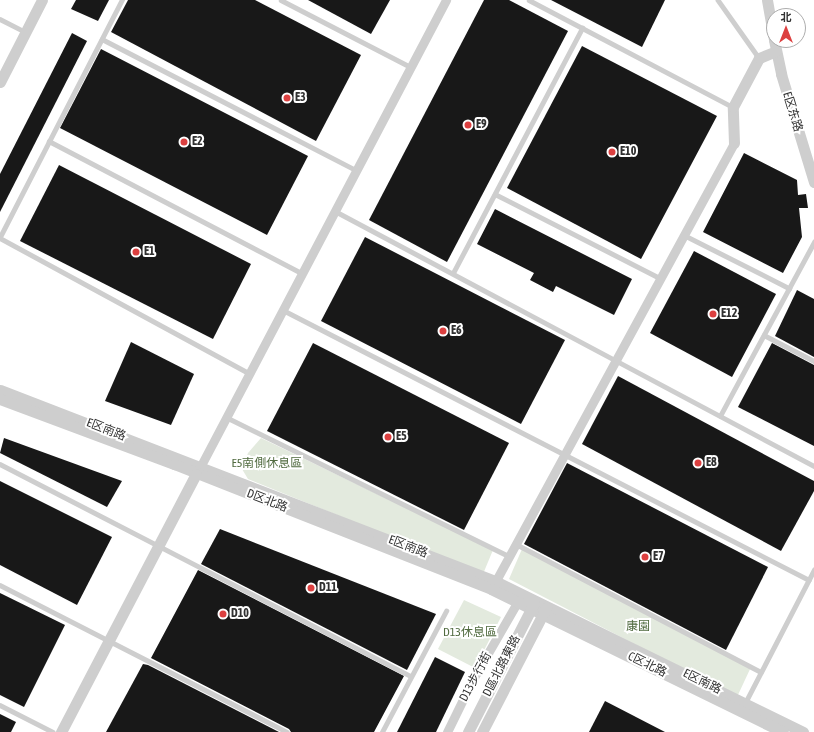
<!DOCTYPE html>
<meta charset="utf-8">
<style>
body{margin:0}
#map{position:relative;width:814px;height:732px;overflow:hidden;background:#fff;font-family:"Asap Condensed","Noto Sans SC",sans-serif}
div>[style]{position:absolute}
.green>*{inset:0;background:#e3eade}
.building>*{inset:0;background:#181818}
.service>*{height:4.5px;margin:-2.25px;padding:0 2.25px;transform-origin:2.25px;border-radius:2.25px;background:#cecece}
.minor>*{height:9px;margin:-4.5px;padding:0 4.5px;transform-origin:4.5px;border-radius:4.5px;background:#cecece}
.tertiary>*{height:11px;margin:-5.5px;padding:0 5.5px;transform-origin:5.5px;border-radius:5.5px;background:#cecece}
.dots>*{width:11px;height:11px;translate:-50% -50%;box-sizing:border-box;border:2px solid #fff;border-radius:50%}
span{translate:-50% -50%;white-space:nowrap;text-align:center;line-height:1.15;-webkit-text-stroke:4px #fff;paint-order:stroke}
.poi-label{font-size:12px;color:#313131;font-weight:700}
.left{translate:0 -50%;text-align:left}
.street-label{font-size:12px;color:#313131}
.park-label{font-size:12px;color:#516b40}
.north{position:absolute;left:766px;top:8px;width:40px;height:40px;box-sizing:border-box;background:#fff;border:1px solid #adadad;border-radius:50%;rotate:0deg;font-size:11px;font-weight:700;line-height:16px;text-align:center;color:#313131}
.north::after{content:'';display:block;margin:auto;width:14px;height:18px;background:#dc4040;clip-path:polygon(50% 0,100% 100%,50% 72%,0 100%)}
</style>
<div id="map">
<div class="green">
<div style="clip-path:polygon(261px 438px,493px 550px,483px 574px,248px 479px,242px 469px,248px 453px)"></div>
<div style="clip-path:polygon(522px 549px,751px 667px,737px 697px,509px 579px)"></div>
<div style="clip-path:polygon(464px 600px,501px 617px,475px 668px,438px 649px)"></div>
</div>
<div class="building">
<div style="clip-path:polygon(76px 0,109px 0,98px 21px,71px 9px)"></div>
<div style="clip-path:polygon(128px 0,255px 0,361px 55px,316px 141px,111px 32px)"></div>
<div style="clip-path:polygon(308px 0,390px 0,371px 34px)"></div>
<div style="clip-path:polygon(484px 0,509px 0,568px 31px,447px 262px,369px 220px)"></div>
<div style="clip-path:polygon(551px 0,665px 0,642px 47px)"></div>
<div style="clip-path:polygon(72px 33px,87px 41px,0 212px,0 174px)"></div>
<div style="clip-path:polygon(582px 46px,717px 116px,641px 259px,507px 188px)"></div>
<div style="clip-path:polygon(101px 49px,308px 156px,267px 235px,60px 128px)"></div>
<div style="clip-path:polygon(744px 153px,797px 180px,798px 195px,806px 194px,808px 208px,799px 208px,802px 237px,783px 273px,703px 232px)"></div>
<div style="clip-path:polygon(59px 165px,251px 264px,213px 339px,20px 241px)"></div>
<div style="clip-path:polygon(495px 209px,632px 279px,614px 315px,556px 286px,553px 292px,530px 280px,534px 273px,477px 244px)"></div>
<div style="clip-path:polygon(365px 237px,565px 340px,521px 424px,321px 321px)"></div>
<div style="clip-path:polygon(694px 251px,776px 294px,732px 377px,650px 333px)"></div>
<div style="clip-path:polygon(797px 290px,814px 299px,814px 357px,775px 336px)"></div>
<div style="clip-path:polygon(131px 342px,194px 374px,171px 425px,105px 401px)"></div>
<div style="clip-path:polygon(313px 343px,509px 443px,464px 530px,267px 431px)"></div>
<div style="clip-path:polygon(772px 343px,814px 365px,814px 446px,738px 407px)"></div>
<div style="clip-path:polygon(618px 376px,814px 481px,814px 491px,781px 551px,582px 444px)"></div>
<div style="clip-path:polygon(4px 438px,122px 481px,107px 507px,0 453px)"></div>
<div style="clip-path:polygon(567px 463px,768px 567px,726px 650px,524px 544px)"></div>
<div style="clip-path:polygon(0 481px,112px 537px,77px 605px,0 565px)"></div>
<div style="clip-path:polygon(220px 529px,436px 614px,407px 670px,201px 564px)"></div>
<div style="clip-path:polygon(198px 570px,404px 676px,374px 732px,291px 732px,289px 729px,151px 658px)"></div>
<div style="clip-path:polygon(0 593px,65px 625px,24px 707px,0 695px)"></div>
<div style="clip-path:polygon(435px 657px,465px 672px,436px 732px,397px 732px)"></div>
<div style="clip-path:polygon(143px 664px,148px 665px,279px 732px,106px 732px)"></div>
<div style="clip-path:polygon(605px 701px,665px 732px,589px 732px)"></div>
<div style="clip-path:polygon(0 714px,16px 722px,11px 732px,0 732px)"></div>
</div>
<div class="service">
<div style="left:281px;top:0;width:146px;rotate:27.3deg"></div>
<div style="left:529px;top:0;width:230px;rotate:27.7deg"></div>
<div style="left:718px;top:0;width:71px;rotate:54.7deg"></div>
<div style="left:0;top:19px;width:29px;rotate:27deg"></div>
<div style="left:102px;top:39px;width:286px;rotate:27.3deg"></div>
<div style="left:49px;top:141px;width:285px;rotate:27.6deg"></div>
<div style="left:495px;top:194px;width:185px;rotate:27deg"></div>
<div style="left:335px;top:211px;width:543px;rotate:28.03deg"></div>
<div style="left:684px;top:235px;width:118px;rotate:26.8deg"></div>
<div style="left:0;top:237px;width:267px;rotate:-62.8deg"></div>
<div style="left:0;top:238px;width:283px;rotate:28.5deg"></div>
<div style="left:453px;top:273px;width:277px;rotate:-62.2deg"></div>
<div style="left:283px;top:310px;width:591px;rotate:27.17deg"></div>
<div style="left:764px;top:335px;width:56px;rotate:27.5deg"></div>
<div style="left:720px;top:416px;width:198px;rotate:-61.6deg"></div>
<div style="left:226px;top:417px;width:315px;rotate:26.2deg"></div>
<div style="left:0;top:464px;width:462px;rotate:27.3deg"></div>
<div style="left:516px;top:544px;width:276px;rotate:27.6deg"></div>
<div style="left:0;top:585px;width:322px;rotate:27.1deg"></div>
<div style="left:745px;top:703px;width:150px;rotate:-62.6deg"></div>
<div style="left:0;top:705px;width:59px;rotate:27deg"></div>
<div style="left:382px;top:732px;width:137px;rotate:-62.1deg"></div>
</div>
<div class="minor">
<div style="left:197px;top:473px;width:535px;rotate:-62.24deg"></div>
<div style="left:493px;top:586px;width:504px;rotate:-61.45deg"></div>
<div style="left:447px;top:732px;width:59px;rotate:-63.9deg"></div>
<div style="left:473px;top:679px;width:90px;rotate:-60deg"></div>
</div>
<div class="tertiary">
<div style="left:767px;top:0;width:40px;rotate:80deg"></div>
<div style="left:774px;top:40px;width:35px;rotate:78deg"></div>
<div style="left:781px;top:74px;width:113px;rotate:73deg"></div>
<div style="left:0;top:82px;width:92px;rotate:-62.9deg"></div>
<div style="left:734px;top:143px;width:36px;rotate:-92deg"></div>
<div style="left:733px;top:107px;width:55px;rotate:-62deg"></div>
<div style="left:759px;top:58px;width:18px;rotate:-22deg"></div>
<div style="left:0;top:390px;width:531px;rotate:21.1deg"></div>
<div style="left:495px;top:581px;width:343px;rotate:26.1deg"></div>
<div style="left:0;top:399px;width:186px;rotate:20.5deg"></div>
<div style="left:174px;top:464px;width:341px;rotate:21.5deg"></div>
<div style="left:491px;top:589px;width:325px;rotate:26.1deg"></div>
<div style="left:61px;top:732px;width:291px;rotate:-62.4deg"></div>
<div style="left:468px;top:732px;width:145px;rotate:-62.9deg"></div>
<div style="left:482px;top:732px;width:140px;rotate:-62.7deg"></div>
</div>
<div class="dots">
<div style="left:287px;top:98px;background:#dc4040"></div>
<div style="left:468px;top:125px;background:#dc4040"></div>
<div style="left:184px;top:142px;background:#dc4040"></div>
<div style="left:612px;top:152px;background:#dc4040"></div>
<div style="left:136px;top:252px;background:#dc4040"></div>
<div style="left:713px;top:314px;background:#dc4040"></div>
<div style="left:443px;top:331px;background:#dc4040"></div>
<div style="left:388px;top:437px;background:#dc4040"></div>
<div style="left:698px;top:463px;background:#dc4040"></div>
<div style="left:645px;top:557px;background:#dc4040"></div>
<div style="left:311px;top:588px;background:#dc4040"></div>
<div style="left:223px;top:614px;background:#dc4040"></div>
</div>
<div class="poi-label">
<span class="left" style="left:295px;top:98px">E3</span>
<span class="left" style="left:476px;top:125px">E9</span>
<span class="left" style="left:192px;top:142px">E2</span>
<span class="left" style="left:620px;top:152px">E10</span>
<span class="left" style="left:144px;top:252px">E1</span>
<span class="left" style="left:721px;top:314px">E12</span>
<span class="left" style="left:451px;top:331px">E6</span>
<span class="left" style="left:396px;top:437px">E5</span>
<span class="left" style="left:706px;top:463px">E8</span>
<span class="left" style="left:653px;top:557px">E7</span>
<span class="left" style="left:319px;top:588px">D11</span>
<span class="left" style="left:231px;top:614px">D10</span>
</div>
<div class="street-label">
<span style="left:792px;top:112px;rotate:73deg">E区东路</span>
<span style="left:106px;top:430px;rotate:21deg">E区南路</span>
<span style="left:267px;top:501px;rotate:21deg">D区北路</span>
<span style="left:408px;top:547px;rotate:21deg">E区南路</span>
<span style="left:647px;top:665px;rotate:26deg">C区北路</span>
<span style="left:502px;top:666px;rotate:-63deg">D區北路東路</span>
<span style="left:476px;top:677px;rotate:-62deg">D13步行街</span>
<span style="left:702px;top:682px;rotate:26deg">E区南路</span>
</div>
<div class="park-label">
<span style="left:267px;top:464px">E5南側休息區</span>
<span style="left:638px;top:627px">康園</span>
<span style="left:470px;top:633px">D13休息區</span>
</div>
<div class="north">北</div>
</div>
